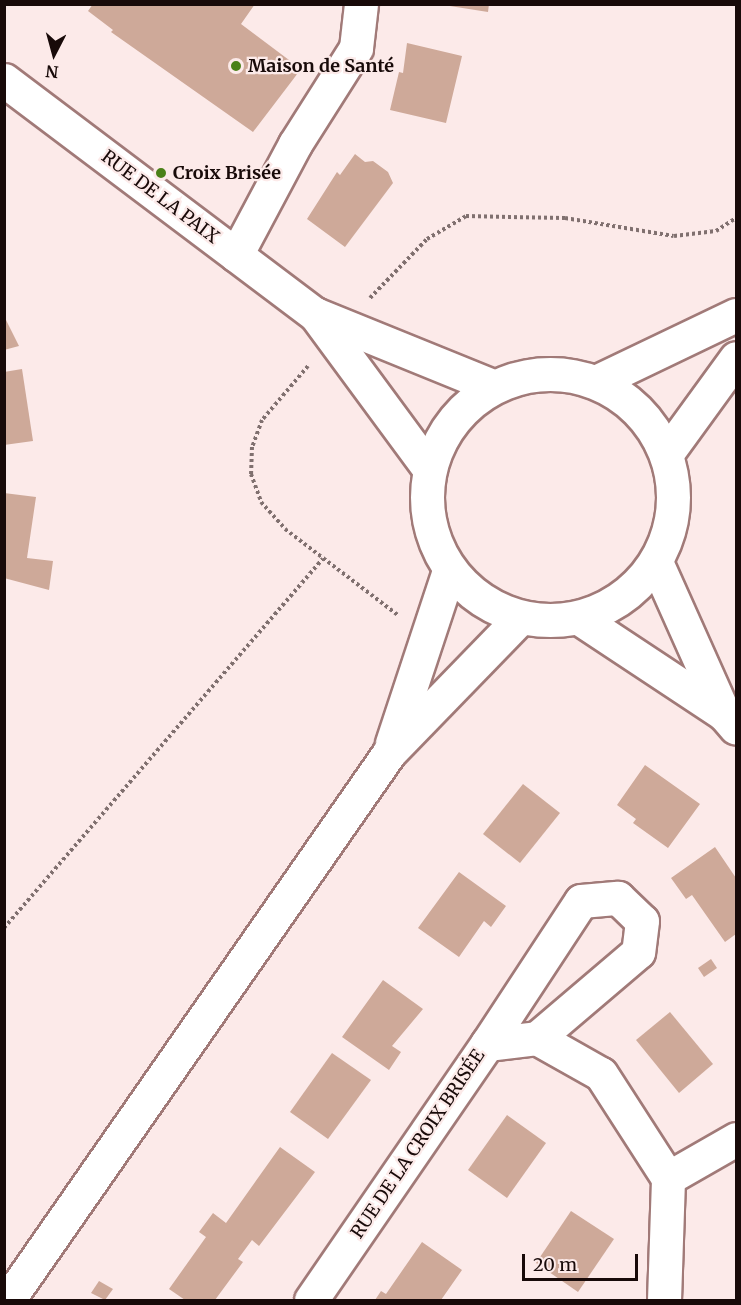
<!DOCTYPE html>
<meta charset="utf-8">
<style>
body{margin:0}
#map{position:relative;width:741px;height:1305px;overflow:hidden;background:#fceae9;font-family:Merriweather,serif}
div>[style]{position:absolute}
.building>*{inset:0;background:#cea999}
.path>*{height:4px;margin-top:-2px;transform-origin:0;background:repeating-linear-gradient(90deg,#80706f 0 3px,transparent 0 6px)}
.roads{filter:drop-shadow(2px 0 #a17a78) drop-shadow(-2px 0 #a17a78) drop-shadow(0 2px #a17a78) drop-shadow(0 -2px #a17a78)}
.minor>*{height:33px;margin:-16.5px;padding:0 16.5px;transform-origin:16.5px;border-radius:16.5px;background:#fff}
.major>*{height:33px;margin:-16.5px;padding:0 16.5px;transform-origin:16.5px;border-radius:16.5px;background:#fff}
.major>.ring{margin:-16.5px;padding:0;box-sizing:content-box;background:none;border:33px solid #fff;border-radius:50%}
.dots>*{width:16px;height:16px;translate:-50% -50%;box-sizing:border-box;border:3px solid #fceae9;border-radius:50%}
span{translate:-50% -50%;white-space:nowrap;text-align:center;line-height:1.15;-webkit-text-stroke:4.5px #fceae9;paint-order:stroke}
.poi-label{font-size:18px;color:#180a09;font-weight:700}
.left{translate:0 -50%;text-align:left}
.street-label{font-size:18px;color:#180a09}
.frame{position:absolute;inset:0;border:6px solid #180a09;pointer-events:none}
.north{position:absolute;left:24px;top:24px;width:60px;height:60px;-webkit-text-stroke:4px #fceae9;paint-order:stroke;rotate:186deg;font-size:16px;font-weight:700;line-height:24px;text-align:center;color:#180a09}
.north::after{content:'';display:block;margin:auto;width:21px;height:27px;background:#180a09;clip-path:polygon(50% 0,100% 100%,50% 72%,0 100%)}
.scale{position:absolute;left:522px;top:1254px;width:116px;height:27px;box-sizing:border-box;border:3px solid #180a09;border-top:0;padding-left:8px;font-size:18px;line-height:21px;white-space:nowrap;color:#180a09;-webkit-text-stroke:4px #fceae9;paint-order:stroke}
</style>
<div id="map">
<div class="building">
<div style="clip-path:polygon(93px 4px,255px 4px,241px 24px,301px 69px,253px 132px,111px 32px,113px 30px,88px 11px)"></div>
<div style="clip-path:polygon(437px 4px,489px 4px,488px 12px)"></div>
<div style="clip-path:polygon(407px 43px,462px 56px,446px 123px,390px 110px,399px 72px,403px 73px)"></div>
<div style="clip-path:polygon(355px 154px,365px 162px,373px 161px,388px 172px,393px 183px,345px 247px,307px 219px,337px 172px,340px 175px)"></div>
<div style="clip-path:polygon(4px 316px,19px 346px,4px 350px)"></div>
<div style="clip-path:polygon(22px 369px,33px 441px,4px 445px,4px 372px)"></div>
<div style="clip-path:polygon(4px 493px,36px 497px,27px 558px,53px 561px,49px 590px,4px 578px)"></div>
<div style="clip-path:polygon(645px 765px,700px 804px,668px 848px,633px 823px,636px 819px,617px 805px)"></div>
<div style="clip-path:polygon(523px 784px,560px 813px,520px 863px,483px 834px)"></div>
<div style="clip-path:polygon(715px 847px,736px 878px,736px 934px,725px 942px,692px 895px,686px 899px,671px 878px)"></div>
<div style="clip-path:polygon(459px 872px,506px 906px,491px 927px,484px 921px,459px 957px,418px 928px)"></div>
<div style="clip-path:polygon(711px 959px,717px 968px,704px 977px,698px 968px)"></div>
<div style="clip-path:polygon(383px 980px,423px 1009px,392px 1046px,401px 1052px,389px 1070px,342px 1037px)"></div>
<div style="clip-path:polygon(670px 1012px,713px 1064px,679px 1093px,636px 1040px)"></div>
<div style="clip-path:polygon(332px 1053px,371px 1080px,328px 1139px,290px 1112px)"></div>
<div style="clip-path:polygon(507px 1115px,546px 1143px,507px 1198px,468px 1170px)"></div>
<div style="clip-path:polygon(280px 1147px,315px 1172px,259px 1246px,252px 1240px,238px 1259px,243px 1262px,215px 1300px,185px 1300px,169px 1289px,206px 1237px,199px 1232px,213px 1213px,226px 1223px)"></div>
<div style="clip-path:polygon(571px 1211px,614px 1239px,578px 1292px,536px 1263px)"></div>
<div style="clip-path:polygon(422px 1242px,462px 1270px,441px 1300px,375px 1300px,381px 1291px,386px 1294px)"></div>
<div style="clip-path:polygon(99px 1281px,113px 1289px,105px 1300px,91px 1293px)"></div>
</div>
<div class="path">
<div style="left:370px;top:298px;width:82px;rotate:-46deg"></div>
<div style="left:427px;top:239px;width:45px;rotate:-30.5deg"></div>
<div style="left:466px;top:216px;width:99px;rotate:1.2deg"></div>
<div style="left:565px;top:218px;width:110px;rotate:9.4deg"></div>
<div style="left:674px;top:236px;width:42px;rotate:-6.8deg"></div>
<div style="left:716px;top:231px;width:24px;rotate:-33deg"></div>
<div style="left:308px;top:366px;width:71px;rotate:130.4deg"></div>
<div style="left:262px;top:420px;width:29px;rotate:110deg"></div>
<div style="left:252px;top:447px;width:27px;rotate:92deg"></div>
<div style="left:251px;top:474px;width:30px;rotate:70deg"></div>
<div style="left:261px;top:502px;width:36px;rotate:48deg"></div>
<div style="left:285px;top:529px;width:142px;rotate:37.3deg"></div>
<div style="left:4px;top:928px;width:488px;rotate:-49.2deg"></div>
</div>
<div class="roads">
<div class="minor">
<div style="left:4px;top:80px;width:389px;rotate:37deg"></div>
<div style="left:315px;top:314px;width:190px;rotate:53.6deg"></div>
<div style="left:236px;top:255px;width:126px;rotate:-62deg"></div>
<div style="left:295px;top:144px;width:114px;rotate:-57.6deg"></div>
<div style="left:356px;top:48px;width:44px;rotate:-83.5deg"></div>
<div style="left:315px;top:314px;width:191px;rotate:22.1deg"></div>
<div style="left:656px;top:562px;width:167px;rotate:65.9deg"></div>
<div style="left:724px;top:714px;width:18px;rotate:49deg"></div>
<div style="left:579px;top:618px;width:174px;rotate:33.5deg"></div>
<div style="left:487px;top:1044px;width:171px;rotate:-56.7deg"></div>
<div style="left:581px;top:901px;width:37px;rotate:-5deg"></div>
<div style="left:618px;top:898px;width:33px;rotate:44deg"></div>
<div style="left:642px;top:921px;width:31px;rotate:97deg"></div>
<div style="left:638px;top:952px;width:133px;rotate:139.6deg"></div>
<div style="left:311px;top:1300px;width:311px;rotate:-55.5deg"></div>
<div style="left:487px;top:1044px;width:50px;rotate:-6.8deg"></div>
<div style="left:537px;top:1038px;width:73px;rotate:29.4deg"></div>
<div style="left:601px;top:1074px;width:124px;rotate:57.2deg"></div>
<div style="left:664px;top:1300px;width:122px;rotate:-88.1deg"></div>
<div style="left:668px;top:1178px;width:78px;rotate:-29.8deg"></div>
</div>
<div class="major">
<div class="ring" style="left:427px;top:374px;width:213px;height:213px"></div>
<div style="left:598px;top:381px;width:153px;rotate:-25.6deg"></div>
<div style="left:667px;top:453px;width:117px;rotate:-54deg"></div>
<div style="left:392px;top:743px;width:181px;rotate:-71.7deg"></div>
<div style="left:8px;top:1300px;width:667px;rotate:-55.14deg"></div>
<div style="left:389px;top:753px;width:188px;rotate:-45.9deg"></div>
</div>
</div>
<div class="dots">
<div style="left:236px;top:66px;background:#4a8118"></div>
<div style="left:161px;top:173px;background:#4a8118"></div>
</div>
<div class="poi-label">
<span class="left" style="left:248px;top:66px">Maison de Santé</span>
<span class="left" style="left:173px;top:173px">Croix Brisée</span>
</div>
<div class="street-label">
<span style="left:160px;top:197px;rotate:37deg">RUE DE LA PAIX</span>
<span style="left:418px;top:1144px;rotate:-56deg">RUE DE LA CROIX BRISÉE</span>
</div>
<div class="frame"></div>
<div class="north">N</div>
<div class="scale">20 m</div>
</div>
